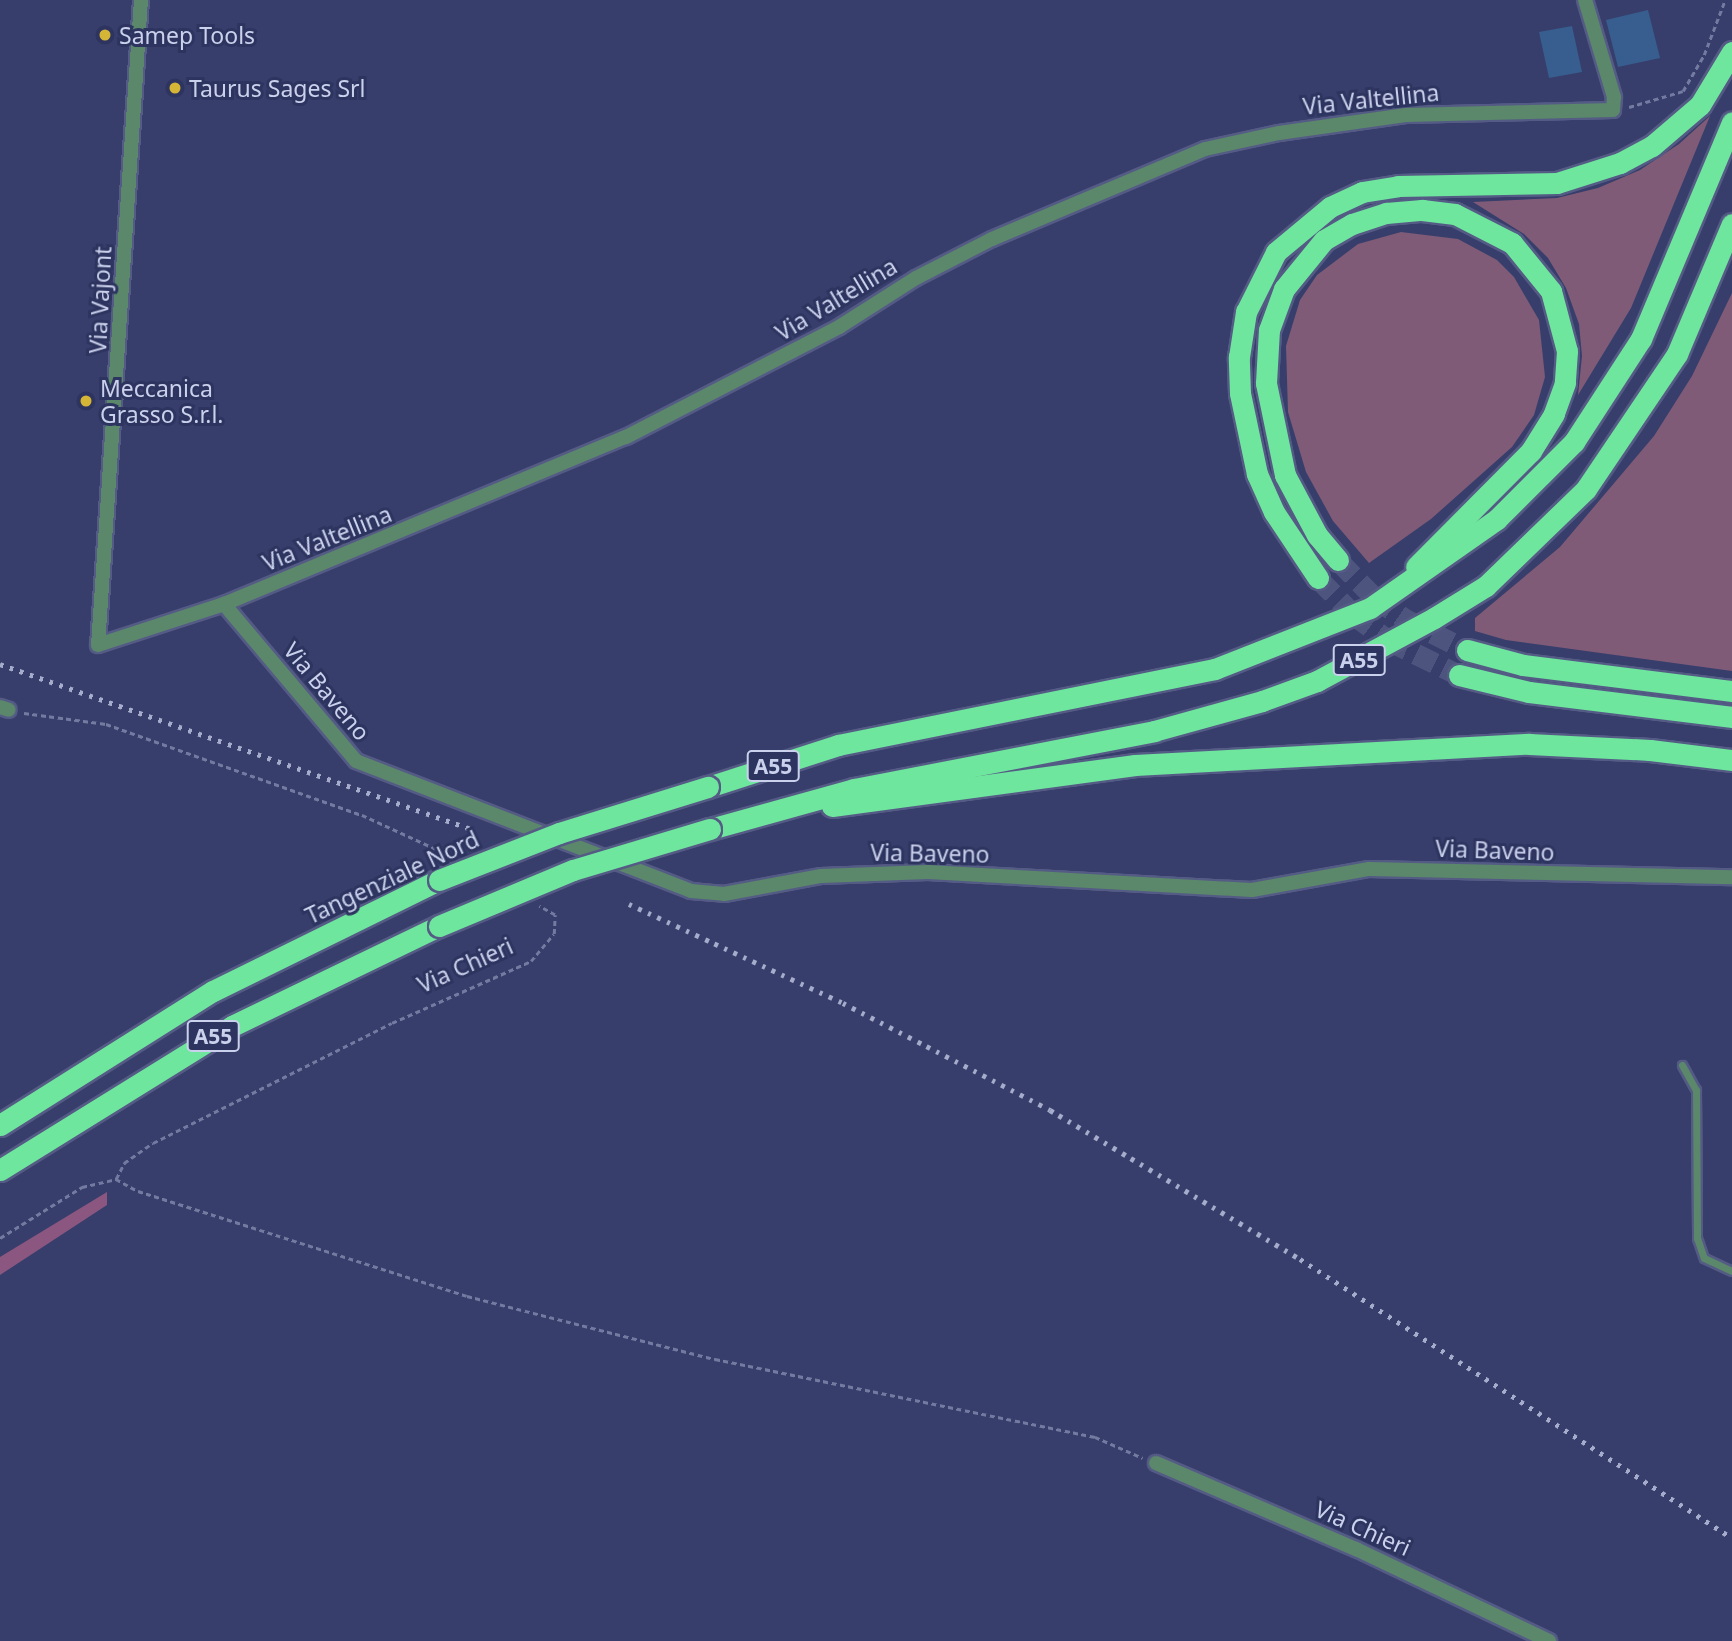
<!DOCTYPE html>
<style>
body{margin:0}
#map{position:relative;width:1732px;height:1641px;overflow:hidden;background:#373e6b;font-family:"Noto Sans",sans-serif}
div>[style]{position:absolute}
.green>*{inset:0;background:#7f5b77}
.forest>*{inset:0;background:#8b5780}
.building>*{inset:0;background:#375e8e}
.motorway-tunnel>*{height:21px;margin-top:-10.5px;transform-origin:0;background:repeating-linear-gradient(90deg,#4d547e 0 21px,transparent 0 31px)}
.path>*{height:2.5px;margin-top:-1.25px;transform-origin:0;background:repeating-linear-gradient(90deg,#747ba1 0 5px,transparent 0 8.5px)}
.roads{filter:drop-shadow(2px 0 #545b85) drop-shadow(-2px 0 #545b85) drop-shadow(0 2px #545b85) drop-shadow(0 -2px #545b85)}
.service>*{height:7px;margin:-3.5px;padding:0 3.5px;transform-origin:3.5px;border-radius:3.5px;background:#5b886a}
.minor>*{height:14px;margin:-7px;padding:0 7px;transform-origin:7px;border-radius:7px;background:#5b886a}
.motorway>*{height:21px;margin:-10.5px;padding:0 10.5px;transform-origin:10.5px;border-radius:10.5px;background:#6fe69d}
.rail>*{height:5px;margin-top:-2.5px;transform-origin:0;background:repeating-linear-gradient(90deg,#a6adcc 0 3.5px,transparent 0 10.5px)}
.bridges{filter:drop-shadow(2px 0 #545b85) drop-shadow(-2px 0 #545b85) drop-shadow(0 2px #545b85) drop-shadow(0 -2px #545b85)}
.motorway-bridge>*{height:21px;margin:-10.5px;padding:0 10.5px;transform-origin:10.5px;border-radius:10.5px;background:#6fe69d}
.dots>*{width:19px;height:19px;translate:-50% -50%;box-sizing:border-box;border:4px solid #2d345f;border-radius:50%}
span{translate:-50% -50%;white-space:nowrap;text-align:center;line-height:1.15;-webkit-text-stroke:6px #2d345f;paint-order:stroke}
.shield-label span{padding:2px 5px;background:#2d345f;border:2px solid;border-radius:5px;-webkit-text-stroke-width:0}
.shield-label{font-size:21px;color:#cad1ec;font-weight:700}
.poi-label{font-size:23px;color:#cad1ec}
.left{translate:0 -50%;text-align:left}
.street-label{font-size:23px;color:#cad1ec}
</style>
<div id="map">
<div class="green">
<div style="clip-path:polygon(1710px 116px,1631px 308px,1578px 395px,1582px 356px,1579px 324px,1566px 288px,1548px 258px,1524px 234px,1473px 202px,1557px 198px,1598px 188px,1640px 170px,1679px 144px)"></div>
<div style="clip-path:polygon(1401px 232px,1458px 239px,1497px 260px,1514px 277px,1539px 320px,1545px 377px,1534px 415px,1512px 447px,1431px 519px,1369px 563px,1333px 521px,1306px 472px,1288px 412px,1286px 346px,1300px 300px,1317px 275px,1358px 244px)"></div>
<div style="clip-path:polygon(1732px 293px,1732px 671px,1506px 640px,1475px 631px,1475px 618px,1560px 547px,1654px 436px,1692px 376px)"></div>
</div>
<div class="forest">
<div style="clip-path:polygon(107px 1192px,107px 1205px,0 1275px,0 1257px)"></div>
</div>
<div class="building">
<div style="clip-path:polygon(1648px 10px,1660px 58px,1618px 67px,1606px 20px)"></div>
<div style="clip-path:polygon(1572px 26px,1582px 72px,1549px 78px,1539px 32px)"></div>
</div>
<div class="motorway-tunnel">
<div style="left:1338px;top:560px;width:52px;rotate:45.8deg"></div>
<div style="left:1374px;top:597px;width:38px;rotate:35deg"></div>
<div style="left:1405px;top:619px;width:69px;rotate:26.6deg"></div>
<div style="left:1318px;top:578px;width:50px;rotate:45.8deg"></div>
<div style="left:1353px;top:614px;width:44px;rotate:36.6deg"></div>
<div style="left:1388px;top:640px;width:79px;rotate:26.2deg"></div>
</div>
<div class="path">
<div style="left:1629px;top:107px;width:56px;rotate:-16.5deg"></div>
<div style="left:1683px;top:91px;width:42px;rotate:-59.7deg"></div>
<div style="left:1704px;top:55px;width:59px;rotate:-69.1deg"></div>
<div style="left:24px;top:713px;width:83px;rotate:7.6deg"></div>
<div style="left:106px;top:724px;width:272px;rotate:19.6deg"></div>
<div style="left:362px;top:815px;width:98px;rotate:24.7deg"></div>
<div style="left:116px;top:1179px;width:18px;rotate:-63deg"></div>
<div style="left:124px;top:1163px;width:35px;rotate:-35deg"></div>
<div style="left:153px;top:1143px;width:267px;rotate:-26.7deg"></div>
<div style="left:392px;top:1023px;width:152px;rotate:-24deg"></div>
<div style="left:531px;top:961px;width:35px;rotate:-50deg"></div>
<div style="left:554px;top:934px;width:19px;rotate:-87deg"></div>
<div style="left:555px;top:915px;width:18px;rotate:-151deg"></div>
<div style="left:0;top:1238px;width:97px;rotate:-31.9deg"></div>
<div style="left:82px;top:1187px;width:35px;rotate:-13deg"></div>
<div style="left:116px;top:1179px;width:25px;rotate:29deg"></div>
<div style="left:138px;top:1191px;width:345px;rotate:17.7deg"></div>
<div style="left:467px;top:1296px;width:256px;rotate:14.3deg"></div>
<div style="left:715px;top:1359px;width:388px;rotate:11.6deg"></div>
<div style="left:1095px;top:1437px;width:52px;rotate:23.6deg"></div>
</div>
<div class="roads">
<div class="service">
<div style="left:1682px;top:1065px;width:29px;rotate:61deg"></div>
<div style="left:1696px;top:1090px;width:148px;rotate:89.6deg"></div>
<div style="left:1697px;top:1238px;width:21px;rotate:71deg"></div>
<div style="left:1704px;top:1258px;width:31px;rotate:25deg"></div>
</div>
<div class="minor">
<div style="left:141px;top:0;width:646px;rotate:93.81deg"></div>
<div style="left:98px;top:645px;width:133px;rotate:-18deg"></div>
<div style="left:224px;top:604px;width:435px;rotate:-22.6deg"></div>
<div style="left:626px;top:437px;width:240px;rotate:-27.3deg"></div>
<div style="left:839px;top:327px;width:91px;rotate:-32.5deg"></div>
<div style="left:916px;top:278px;width:85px;rotate:-27.2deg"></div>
<div style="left:992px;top:239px;width:231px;rotate:-22.9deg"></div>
<div style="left:1205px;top:149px;width:76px;rotate:-12.2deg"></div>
<div style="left:1279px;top:133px;width:128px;rotate:-8.1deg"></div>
<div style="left:1406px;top:115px;width:207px;rotate:-1.4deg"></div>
<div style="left:1613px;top:110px;width:13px;rotate:-86deg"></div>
<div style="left:1614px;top:97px;width:101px;rotate:-106.6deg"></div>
<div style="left:224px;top:604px;width:205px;rotate:49.9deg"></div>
<div style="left:356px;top:761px;width:359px;rotate:21.2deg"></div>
<div style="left:691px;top:891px;width:33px;rotate:5deg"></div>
<div style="left:724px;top:894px;width:99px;rotate:-10.5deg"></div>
<div style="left:821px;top:876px;width:107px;rotate:-2.1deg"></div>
<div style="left:928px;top:872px;width:324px;rotate:3.2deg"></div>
<div style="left:1252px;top:890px;width:119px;rotate:-10.2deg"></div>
<div style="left:1369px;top:869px;width:363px;rotate:1.3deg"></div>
<div style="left:0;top:707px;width:9px;rotate:18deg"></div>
<div style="left:1156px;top:1463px;width:218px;rotate:23.3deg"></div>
<div style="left:1356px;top:1549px;width:214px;rotate:25.5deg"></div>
</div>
<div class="motorway">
<div style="left:1338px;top:560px;width:33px;rotate:-130deg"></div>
<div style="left:1317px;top:535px;width:68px;rotate:-118.1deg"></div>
<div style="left:1285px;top:475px;width:94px;rotate:-101.7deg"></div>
<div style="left:1266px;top:383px;width:53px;rotate:-86.8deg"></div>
<div style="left:1269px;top:330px;width:44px;rotate:-69.9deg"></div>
<div style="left:1284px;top:289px;width:63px;rotate:-50.8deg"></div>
<div style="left:1324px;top:240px;width:32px;rotate:-30deg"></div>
<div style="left:1352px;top:224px;width:36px;rotate:-18deg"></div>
<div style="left:1386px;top:213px;width:36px;rotate:-5deg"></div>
<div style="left:1422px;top:210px;width:33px;rotate:7deg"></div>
<div style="left:1455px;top:214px;width:64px;rotate:27deg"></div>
<div style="left:1512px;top:243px;width:62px;rotate:50.9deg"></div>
<div style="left:1551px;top:291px;width:62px;rotate:75.1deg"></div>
<div style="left:1567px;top:351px;width:32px;rotate:94deg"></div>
<div style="left:1565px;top:383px;width:33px;rotate:110deg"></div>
<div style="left:1554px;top:414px;width:44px;rotate:121.9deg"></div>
<div style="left:1531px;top:451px;width:163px;rotate:134.8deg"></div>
<div style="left:1318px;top:578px;width:79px;rotate:-123.7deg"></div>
<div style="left:1274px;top:512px;width:42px;rotate:-114.1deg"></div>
<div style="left:1257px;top:474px;width:83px;rotate:-101.9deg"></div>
<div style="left:1240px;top:393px;width:36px;rotate:-92deg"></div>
<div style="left:1239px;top:357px;width:46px;rotate:-81.2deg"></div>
<div style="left:1246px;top:312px;width:67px;rotate:-63.4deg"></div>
<div style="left:1276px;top:252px;width:70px;rotate:-39.8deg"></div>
<div style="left:1330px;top:207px;width:35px;rotate:-25deg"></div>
<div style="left:1362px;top:192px;width:36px;rotate:-9deg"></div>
<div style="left:1398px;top:186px;width:159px;rotate:-1.1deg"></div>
<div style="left:1557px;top:183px;width:66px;rotate:-17.6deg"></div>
<div style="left:1620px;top:163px;width:36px;rotate:-28deg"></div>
<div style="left:1652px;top:146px;width:63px;rotate:-40.5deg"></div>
<div style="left:1700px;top:105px;width:62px;rotate:-58.9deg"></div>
<div style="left:1467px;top:650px;width:58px;rotate:15deg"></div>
<div style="left:1523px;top:665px;width:211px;rotate:7.1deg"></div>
<div style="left:1459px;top:675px;width:72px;rotate:13.7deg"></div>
<div style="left:1529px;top:692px;width:205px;rotate:7deg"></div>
<div style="left:708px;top:787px;width:137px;rotate:-17.9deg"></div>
<div style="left:838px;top:745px;width:385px;rotate:-11.4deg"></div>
<div style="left:1215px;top:669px;width:167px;rotate:-21.5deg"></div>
<div style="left:1370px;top:608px;width:155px;rotate:-35deg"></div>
<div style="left:1497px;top:519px;width:109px;rotate:-45deg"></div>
<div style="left:1574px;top:442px;width:123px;rotate:-57deg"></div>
<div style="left:1641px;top:339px;width:235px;rotate:-67.2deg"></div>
<div style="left:832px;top:806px;width:306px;rotate:-7.7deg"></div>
<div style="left:1135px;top:765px;width:395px;rotate:-3.1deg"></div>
<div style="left:1529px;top:744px;width:121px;rotate:2.8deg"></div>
<div style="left:1650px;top:750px;width:83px;rotate:7deg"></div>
<div style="left:710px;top:829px;width:149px;rotate:-15.5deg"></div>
<div style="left:854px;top:789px;width:306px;rotate:-10.9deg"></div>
<div style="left:1154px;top:731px;width:112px;rotate:-15.5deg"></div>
<div style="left:1262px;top:701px;width:59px;rotate:-20deg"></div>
<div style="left:1317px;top:681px;width:133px;rotate:-28.3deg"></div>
<div style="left:1434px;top:618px;width:61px;rotate:-31.6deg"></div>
<div style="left:1486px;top:586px;width:139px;rotate:-44.1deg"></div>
<div style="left:1586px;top:489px;width:163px;rotate:-56deg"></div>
<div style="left:1677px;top:354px;width:141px;rotate:-67.1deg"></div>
<div style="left:0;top:1125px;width:252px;rotate:-32.2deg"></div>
<div style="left:213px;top:991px;width:252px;rotate:-26.2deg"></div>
<div style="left:0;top:1170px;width:273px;rotate:-31.8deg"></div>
<div style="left:232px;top:1026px;width:230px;rotate:-25.8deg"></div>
</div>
</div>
<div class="rail">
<div style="left:0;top:664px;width:498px;rotate:19.3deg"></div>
<div style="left:629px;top:904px;width:236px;rotate:24.8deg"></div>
<div style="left:843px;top:1003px;width:233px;rotate:27.3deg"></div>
<div style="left:1050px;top:1110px;width:291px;rotate:30.8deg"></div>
<div style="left:1300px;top:1259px;width:514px;rotate:32.86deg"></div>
</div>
<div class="bridges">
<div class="motorway-bridge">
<div style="left:439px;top:880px;width:129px;rotate:-21.4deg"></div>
<div style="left:559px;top:833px;width:156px;rotate:-17.2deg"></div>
<div style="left:439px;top:926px;width:145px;rotate:-22.7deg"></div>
<div style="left:573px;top:870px;width:143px;rotate:-16.7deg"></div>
</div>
</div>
<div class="dots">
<div style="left:105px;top:35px;background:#d5b535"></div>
<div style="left:175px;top:88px;background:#d5b535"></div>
<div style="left:86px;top:401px;background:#d5b535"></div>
</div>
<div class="shield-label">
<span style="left:1359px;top:660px">A55</span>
<span style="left:773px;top:766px">A55</span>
<span style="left:213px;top:1036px">A55</span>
</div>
<div class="poi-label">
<span class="left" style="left:119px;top:35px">Samep Tools</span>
<span class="left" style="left:189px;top:88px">Taurus Sages Srl</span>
<span class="left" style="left:100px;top:401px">Meccanica<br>Grasso S.r.l.</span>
</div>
<div class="street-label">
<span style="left:1371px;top:99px;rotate:-6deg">Via Valtellina</span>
<span style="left:836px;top:299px;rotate:-31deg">Via Valtellina</span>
<span style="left:100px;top:300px;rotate:-87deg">Via Vajont</span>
<span style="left:327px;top:538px;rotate:-22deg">Via Valtellina</span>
<span style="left:327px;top:691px;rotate:50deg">Via Baveno</span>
<span style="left:1495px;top:850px;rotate:2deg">Via Baveno</span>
<span style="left:930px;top:853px;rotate:1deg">Via Baveno</span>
<span style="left:392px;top:877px;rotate:-25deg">Tangenziale Nord</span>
<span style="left:465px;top:965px;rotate:-24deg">Via Chieri</span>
<span style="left:1363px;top:1528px;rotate:24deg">Via Chieri</span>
</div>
</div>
